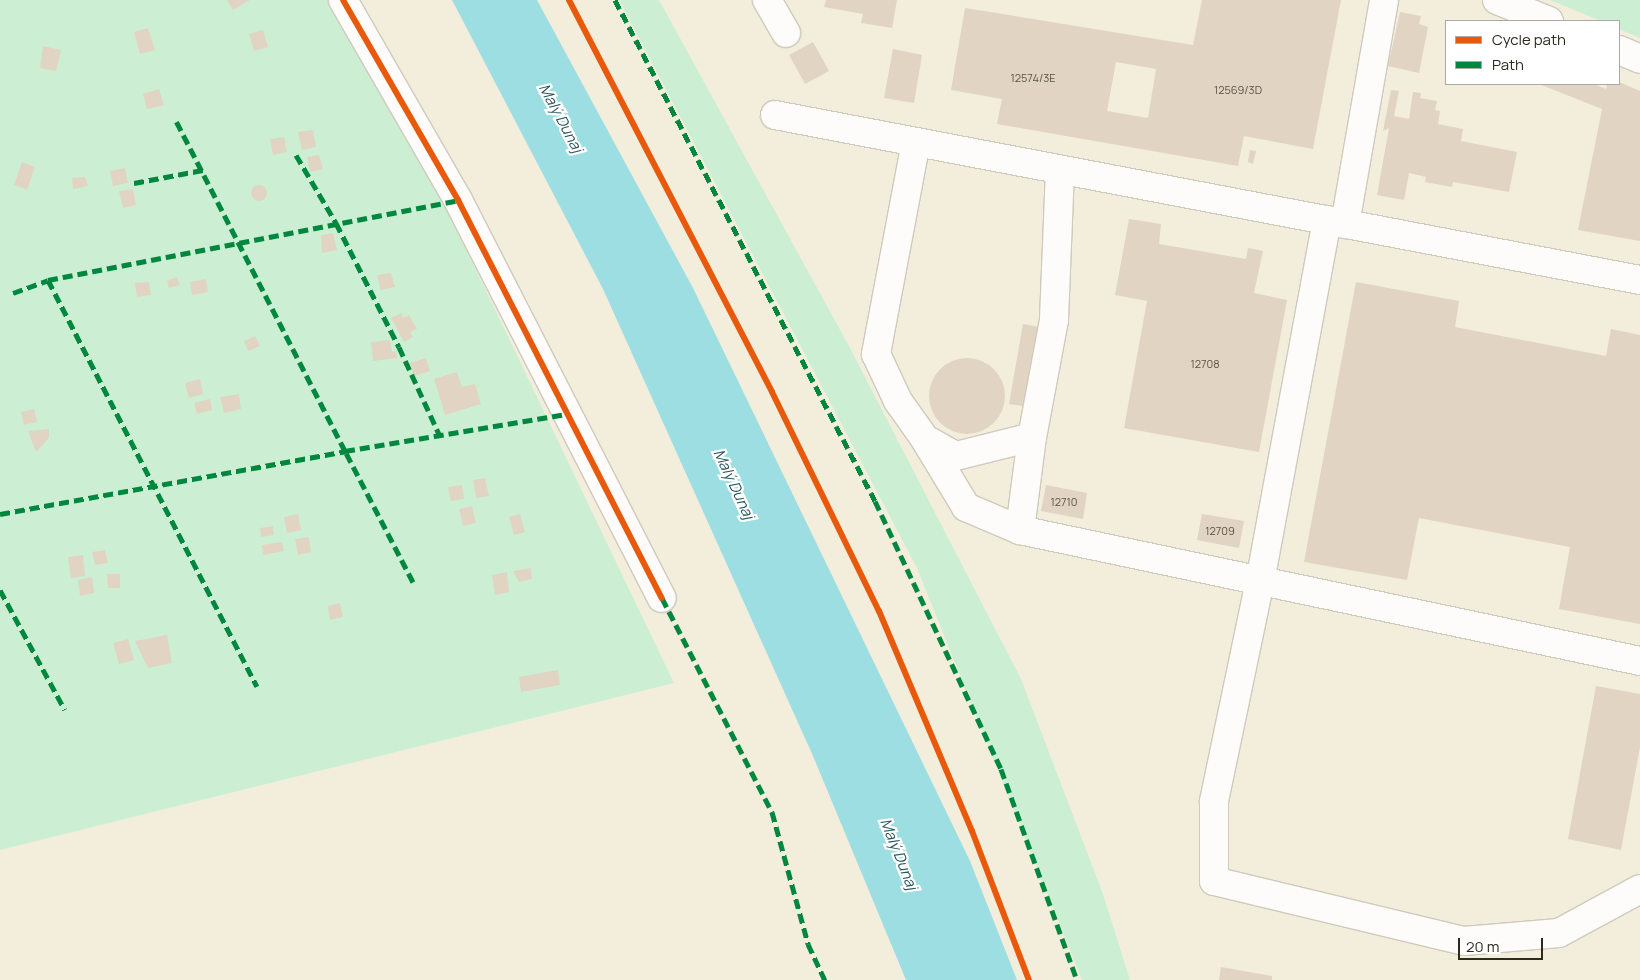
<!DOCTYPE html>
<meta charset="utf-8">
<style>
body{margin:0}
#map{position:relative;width:1640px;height:980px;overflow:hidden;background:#f3eddc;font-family:Manrope,sans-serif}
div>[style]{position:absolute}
.green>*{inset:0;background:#ccefd4}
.water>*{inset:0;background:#9ddee2}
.building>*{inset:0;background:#e1d4c3}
.round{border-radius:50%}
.roads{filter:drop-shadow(1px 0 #cecabc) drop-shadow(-1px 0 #cecabc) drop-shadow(0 1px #cecabc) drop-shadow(0 -1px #cecabc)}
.minor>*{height:28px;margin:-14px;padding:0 14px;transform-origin:14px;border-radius:14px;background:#fdfcfa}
.quiet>*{height:5px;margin-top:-2.5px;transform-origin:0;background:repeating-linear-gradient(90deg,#00873e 0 10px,transparent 0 15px)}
.cycleway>*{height:6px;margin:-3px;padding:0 3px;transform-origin:3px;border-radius:3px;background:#e8590c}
span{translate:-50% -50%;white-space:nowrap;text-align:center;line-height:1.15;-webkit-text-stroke:4.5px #fff;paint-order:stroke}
.number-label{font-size:11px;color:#595446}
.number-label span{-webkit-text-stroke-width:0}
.water-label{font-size:15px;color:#2a565c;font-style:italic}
.legend{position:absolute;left:1445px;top:20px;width:175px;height:65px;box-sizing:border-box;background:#fff;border:1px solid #aba9a5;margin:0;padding:6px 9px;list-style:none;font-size:15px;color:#2c291d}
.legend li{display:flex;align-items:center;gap:10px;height:25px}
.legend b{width:25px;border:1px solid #aba9a5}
.scale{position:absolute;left:1458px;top:938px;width:85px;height:22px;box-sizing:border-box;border:2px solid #2c291d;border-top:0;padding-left:6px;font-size:15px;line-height:18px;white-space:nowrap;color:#2c291d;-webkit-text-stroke:4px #fff;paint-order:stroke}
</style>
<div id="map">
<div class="green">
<div style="clip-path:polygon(0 0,330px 0,421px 155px,674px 683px,0 850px)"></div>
<div style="clip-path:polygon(619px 0,659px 0,849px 346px,1021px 679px,1103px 894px,1130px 980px,1082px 980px,917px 568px)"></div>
<div style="clip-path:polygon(1550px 0,1640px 0,1640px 38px,1619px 29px,1619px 21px,1601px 21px)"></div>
</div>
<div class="water">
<div style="clip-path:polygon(452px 0,537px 0,693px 288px,970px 861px,1017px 980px,906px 980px,813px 756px,603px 289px)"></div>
</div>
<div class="building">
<div style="clip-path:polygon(227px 0,250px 0,233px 10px)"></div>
<div style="clip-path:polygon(826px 0,897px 0,892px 28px,861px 23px,863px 14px,824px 7px)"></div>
<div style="clip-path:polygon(evenodd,1202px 0,1341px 0,1313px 149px,1244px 136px,1238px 166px,997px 124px,1002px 99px,951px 90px,965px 8px,1193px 45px,1202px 0,1116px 62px,1156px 69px,1148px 118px,1107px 111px,1116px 62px)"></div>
<div style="clip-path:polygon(1400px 12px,1421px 16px,1419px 24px,1428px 27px,1419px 73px,1388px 66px)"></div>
<div style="clip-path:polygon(148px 28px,155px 50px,140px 54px,134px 32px)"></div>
<div style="clip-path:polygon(263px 30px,268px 47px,254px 51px,249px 34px)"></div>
<div style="clip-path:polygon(813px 42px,829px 71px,805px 84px,789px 55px)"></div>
<div style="clip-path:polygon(43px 46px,61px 50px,56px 71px,40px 68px)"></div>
<div style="clip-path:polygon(893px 49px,922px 55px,914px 103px,884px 98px)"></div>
<div style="clip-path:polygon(1619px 82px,1640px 91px,1640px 241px,1578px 230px,1602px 109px,1539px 84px,1594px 84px,1606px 89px,1607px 84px)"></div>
<div style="clip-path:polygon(159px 89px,164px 105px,147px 109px,143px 94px)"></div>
<div style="clip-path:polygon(1391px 90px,1399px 91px,1394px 116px,1409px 119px,1413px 92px,1421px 93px,1420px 98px,1437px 101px,1435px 110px,1440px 111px,1438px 124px,1463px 129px,1461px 141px,1517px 152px,1509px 192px,1453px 182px,1452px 187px,1425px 182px,1426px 177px,1409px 173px,1404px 200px,1377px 195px,1389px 128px,1383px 131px)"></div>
<div style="clip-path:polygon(313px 130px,316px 147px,302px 150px,298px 132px)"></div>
<div style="clip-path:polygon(284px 137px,287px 152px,273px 155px,270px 139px)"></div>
<div style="clip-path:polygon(1250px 150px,1256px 151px,1253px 164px,1248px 162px)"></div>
<div style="clip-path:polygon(319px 155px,323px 169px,310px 172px,307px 157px)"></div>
<div style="clip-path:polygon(22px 162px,35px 167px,27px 190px,14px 185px)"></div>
<div style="clip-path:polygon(125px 168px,128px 183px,113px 186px,110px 171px)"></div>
<div style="clip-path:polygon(85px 177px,88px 186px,73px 189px,72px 178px)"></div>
<div class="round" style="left:251px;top:185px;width:16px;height:16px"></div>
<div style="clip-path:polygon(133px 189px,136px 205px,123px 208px,119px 191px)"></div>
<div style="clip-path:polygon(1129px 219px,1161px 224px,1159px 244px,1246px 259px,1248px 248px,1263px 251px,1254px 293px,1287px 300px,1259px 452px,1124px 428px,1147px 301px,1115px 295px)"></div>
<div style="clip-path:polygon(333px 233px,337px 250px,322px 253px,321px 235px)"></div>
<div style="clip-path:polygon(391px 273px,395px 287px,381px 290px,377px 275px)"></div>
<div style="clip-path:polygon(177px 277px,180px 285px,169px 288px,167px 281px)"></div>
<div style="clip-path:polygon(206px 279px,208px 292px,192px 295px,190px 282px)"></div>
<div style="clip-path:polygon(149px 282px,151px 295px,137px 297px,135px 283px)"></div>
<div style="clip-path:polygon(1356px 282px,1459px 301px,1455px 327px,1606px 356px,1611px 329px,1640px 335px,1640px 624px,1559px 609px,1570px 547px,1419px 518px,1407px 580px,1304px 562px)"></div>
<div style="clip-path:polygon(401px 313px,403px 318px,409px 315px,417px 329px,410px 332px,413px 337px,404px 342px,391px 318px)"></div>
<div style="clip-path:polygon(1023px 324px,1044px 328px,1030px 407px,1009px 404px)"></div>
<div style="clip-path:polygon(255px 336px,260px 346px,248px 351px,244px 341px)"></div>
<div style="clip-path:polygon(390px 340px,392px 352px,396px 351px,397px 358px,373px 361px,371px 342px)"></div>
<div style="clip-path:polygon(426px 358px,430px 371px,414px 376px,410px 363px)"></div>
<div class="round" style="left:929px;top:358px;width:76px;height:76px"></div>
<div style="clip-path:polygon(457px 372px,462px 387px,475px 384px,481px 404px,445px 415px,434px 379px)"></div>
<div style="clip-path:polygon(200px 379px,203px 394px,189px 398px,185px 383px)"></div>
<div style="clip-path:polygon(239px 394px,241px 409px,224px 413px,220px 397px)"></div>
<div style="clip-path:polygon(210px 399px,212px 410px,197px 414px,194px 403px)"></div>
<div style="clip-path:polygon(34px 409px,37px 422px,24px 425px,21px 412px)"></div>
<div style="clip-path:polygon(49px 429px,49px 438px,36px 452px,28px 431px)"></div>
<div style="clip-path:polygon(485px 478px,489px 496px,476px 498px,473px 480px)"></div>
<div style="clip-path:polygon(462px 485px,464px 499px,451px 501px,448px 487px)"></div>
<div style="clip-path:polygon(1046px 485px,1087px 493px,1083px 519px,1041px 511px)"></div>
<div style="clip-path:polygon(472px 506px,476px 523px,463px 526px,459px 509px)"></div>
<div style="clip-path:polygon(298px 514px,301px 530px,287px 533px,284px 517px)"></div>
<div style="clip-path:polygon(520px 514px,525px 532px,514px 535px,509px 517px)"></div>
<div style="clip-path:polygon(1202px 514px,1244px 521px,1239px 548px,1197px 540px)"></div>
<div style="clip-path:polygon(273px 526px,274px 535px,261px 537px,260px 528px)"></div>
<div style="clip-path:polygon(309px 537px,311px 552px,298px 555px,295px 539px)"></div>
<div style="clip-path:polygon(282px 542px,284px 551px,263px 555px,262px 545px)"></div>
<div style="clip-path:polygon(105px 550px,108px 563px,95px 565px,92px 552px)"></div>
<div style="clip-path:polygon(83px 555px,85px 576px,71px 578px,68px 557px)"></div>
<div style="clip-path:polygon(531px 568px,532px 579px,519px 582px,513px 571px)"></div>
<div style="clip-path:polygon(507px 572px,509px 592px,495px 595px,492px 575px)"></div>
<div style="clip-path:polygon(107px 574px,120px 574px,120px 588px,108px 588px)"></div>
<div style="clip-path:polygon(92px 577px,94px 593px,80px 596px,78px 580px)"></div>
<div style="clip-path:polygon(340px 603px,343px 617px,330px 620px,328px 606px)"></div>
<div style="clip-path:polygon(167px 635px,172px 663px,148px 668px,135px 641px)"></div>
<div style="clip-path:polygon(128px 639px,134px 660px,119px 664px,113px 643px)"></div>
<div style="clip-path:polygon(558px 670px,560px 685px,521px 692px,519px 677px)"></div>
<div style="clip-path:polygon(1596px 686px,1640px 694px,1640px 747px,1621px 850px,1568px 839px)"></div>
<div style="clip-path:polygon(1221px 967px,1272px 976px,1272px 980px,1219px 980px)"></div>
</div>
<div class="roads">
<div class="minor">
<div style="left:343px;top:0;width:231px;rotate:60.1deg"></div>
<div style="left:458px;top:200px;width:447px;rotate:62.9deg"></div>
<div style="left:767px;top:0;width:38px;rotate:60deg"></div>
<div style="left:1497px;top:0;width:56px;rotate:22deg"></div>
<div style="left:1619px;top:50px;width:23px;rotate:23deg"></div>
<div style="left:775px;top:115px;width:881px;rotate:10.8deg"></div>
<div style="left:916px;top:142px;width:216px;rotate:100.7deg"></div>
<div style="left:876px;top:354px;width:52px;rotate:64.9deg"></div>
<div style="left:898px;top:401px;width:47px;rotate:54.6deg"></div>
<div style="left:925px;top:439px;width:35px;rotate:29deg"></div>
<div style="left:956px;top:456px;width:78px;rotate:-14deg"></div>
<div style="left:1060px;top:170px;width:150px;rotate:92.3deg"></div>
<div style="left:1054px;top:320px;width:119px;rotate:100.6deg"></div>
<div style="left:1032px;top:437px;width:94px;rotate:97.4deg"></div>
<div style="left:1020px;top:530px;width:634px;rotate:11.93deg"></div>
<div style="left:1327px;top:220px;width:367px;rotate:100.5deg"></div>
<div style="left:1260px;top:581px;width:226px;rotate:101.8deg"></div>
<div style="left:1214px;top:802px;width:79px;rotate:90deg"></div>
<div style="left:1214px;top:881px;width:257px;rotate:13.5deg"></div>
<div style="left:1464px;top:941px;width:95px;rotate:-4.8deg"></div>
<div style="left:1559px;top:933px;width:92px;rotate:-28.5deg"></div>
<div style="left:1345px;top:224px;width:227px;rotate:-80.1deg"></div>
<div style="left:926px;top:441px;width:77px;rotate:58.8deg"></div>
<div style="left:966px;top:507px;width:59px;rotate:23.1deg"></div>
</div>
</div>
<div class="quiet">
<div style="left:615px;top:0;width:564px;rotate:62.57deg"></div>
<div style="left:875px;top:501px;width:296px;rotate:64.8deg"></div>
<div style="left:1001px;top:769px;width:224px;rotate:70.2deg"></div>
<div style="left:296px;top:155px;width:79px;rotate:59.5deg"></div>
<div style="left:336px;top:223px;width:139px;rotate:63.1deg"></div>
<div style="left:399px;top:347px;width:96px;rotate:65.3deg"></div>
<div style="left:134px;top:183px;width:70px;rotate:-10.7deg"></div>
<div style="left:48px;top:280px;width:457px;rotate:62.8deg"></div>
<div style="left:13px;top:293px;width:37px;rotate:-20deg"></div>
<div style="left:48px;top:280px;width:418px;rotate:-11deg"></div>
<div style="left:0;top:514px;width:351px;rotate:-10.3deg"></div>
<div style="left:345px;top:451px;width:375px;rotate:-117.1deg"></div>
<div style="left:413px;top:582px;width:148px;rotate:-117.4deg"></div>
<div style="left:345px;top:451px;width:223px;rotate:-9.5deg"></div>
<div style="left:0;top:590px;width:136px;rotate:61.6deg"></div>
<div style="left:662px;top:598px;width:241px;rotate:62.8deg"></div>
<div style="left:772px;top:812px;width:137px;rotate:74.7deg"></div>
<div style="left:808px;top:944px;width:40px;rotate:65deg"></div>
</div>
<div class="cycleway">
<div style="left:343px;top:0;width:231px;rotate:60.1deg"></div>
<div style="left:458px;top:200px;width:447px;rotate:62.9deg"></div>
<div style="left:569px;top:0;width:441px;rotate:62.6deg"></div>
<div style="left:772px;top:392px;width:244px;rotate:64deg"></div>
<div style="left:879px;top:611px;width:239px;rotate:67.1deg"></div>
<div style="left:972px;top:831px;width:160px;rotate:69.1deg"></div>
</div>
<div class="number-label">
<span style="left:1033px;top:78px">12574/3E</span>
<span style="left:1238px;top:90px">12569/3D</span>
<span style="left:1205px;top:364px">12708</span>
<span style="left:1064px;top:502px">12710</span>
<span style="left:1220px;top:531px">12709</span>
</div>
<div class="water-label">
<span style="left:561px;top:118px;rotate:62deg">Malý Dunaj</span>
<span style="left:734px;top:484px;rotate:65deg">Malý Dunaj</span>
<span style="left:899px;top:854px;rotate:68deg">Malý Dunaj</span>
</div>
<ul class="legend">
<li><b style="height:6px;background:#e8590c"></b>Cycle path</li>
<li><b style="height:6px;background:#00873e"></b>Path</li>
</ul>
<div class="scale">20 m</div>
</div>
